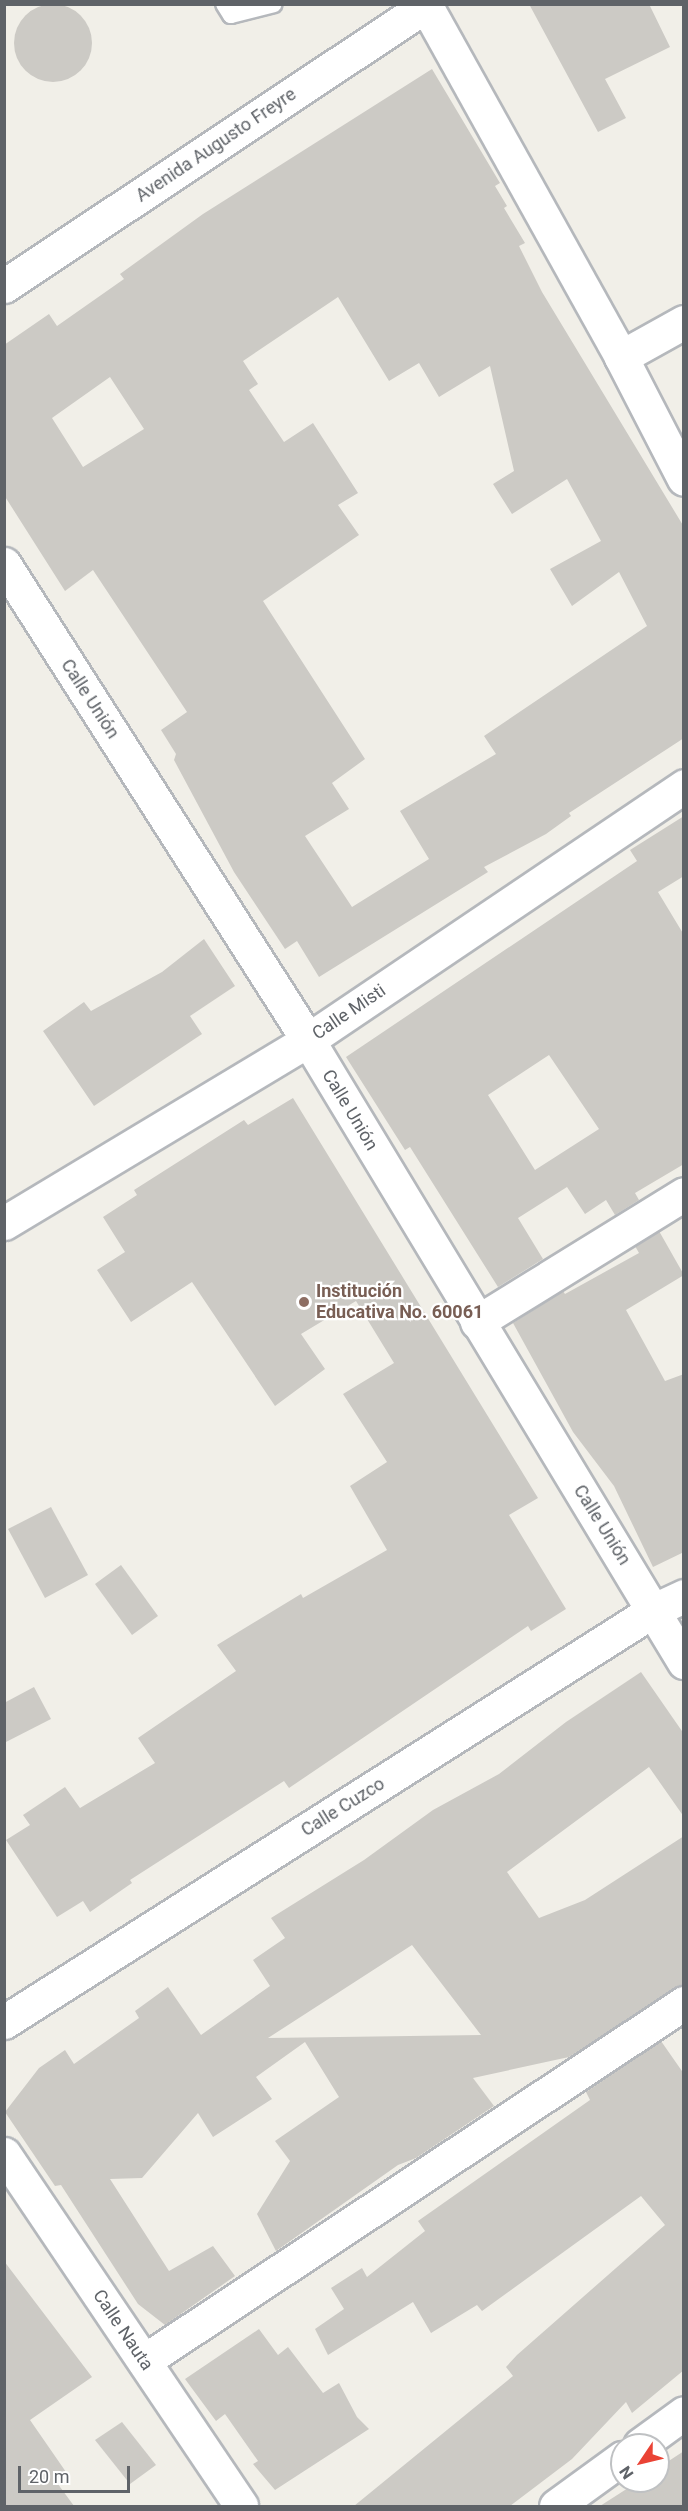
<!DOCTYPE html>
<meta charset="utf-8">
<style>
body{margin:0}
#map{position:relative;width:688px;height:2511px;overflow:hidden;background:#f1efe8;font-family:Roboto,sans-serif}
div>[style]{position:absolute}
.building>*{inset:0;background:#cccac5}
.round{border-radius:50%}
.roads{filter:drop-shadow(2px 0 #b5b8bc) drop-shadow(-2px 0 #b5b8bc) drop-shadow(0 2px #b5b8bc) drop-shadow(0 -2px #b5b8bc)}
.service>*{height:16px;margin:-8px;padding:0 8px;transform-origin:8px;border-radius:8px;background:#fff}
.minor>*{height:33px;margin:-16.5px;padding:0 16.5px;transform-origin:16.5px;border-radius:16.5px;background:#fff}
.secondary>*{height:33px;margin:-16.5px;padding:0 16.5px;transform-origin:16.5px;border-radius:16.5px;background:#fff}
.dots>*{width:16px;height:16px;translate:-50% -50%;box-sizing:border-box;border:3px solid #fff;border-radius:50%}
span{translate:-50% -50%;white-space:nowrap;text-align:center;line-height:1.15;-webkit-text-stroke:4.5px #fff;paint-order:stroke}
.street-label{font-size:18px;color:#5f6368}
.education-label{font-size:18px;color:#785e54;font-weight:700}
.left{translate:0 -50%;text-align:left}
.frame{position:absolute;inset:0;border:6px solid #5f6368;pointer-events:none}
.north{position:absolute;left:610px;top:2433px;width:60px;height:60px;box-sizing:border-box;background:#fff;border:2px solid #bfc1c3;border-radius:50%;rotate:235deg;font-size:16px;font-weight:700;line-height:24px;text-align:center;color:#5f6368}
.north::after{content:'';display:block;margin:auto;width:21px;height:27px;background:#ea4335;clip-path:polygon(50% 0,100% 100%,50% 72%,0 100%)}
.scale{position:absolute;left:18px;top:2466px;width:112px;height:27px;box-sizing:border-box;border:3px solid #5f6368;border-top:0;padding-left:8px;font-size:18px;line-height:21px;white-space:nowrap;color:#5f6368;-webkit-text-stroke:4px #fff;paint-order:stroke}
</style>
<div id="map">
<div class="building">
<div class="round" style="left:14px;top:4px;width:78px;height:78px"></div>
<div style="clip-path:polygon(529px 4px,649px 4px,670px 47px,605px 79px,626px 118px,598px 132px)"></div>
<div style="clip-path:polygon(evenodd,432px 69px,500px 183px,495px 186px,507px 206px,504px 208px,525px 243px,519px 246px,542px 292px,684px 527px,684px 738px,569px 813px,571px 816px,546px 834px,484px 867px,488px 872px,319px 977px,297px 941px,285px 949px,234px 872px,174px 760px,176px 754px,161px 730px,187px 712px,93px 570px,65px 591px,4px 495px,4px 345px,49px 314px,57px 326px,124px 279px,120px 274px,203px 214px,432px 69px,338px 297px,389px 381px,419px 363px,439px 397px,490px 366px,514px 471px,493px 484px,512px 514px,567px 479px,601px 541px,550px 569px,572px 606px,619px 572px,647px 626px,484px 736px,496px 754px,400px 811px,429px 859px,352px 907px,305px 836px,349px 809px,332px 783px,365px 759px,263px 601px,359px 535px,338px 505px,358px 493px,313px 423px,284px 442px,249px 390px,258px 384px,243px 361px,338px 297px,432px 69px,110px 377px,144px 429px,83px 467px,52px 418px,110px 377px)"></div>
<div style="clip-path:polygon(evenodd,684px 816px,684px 876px,658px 892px,684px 935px,684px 1164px,635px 1193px,639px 1200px,615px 1215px,606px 1200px,585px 1214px,567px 1187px,518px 1218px,543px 1259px,498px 1287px,410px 1147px,405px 1150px,346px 1057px,637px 861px,630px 850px,684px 816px,549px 1055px,599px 1129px,535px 1170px,488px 1095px,549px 1055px)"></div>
<div style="clip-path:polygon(204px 939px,235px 986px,190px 1016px,202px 1034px,94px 1106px,43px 1031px,84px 1002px,91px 1011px,162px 972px)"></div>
<div style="clip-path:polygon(293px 1098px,538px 1498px,509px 1515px,566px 1609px,531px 1631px,528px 1626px,289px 1788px,284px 1781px,130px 1880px,132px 1883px,90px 1912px,83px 1901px,57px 1917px,6px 1840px,30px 1825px,23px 1815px,65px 1787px,80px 1808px,155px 1763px,138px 1738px,236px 1671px,217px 1645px,301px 1594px,303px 1598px,387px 1550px,350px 1486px,387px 1462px,343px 1394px,394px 1363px,356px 1301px,301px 1334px,325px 1369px,275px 1406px,192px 1282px,131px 1322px,97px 1270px,125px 1252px,103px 1217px,137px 1195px,134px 1190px,244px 1120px,248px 1125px)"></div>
<div style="clip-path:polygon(659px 1231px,684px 1275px,626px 1310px,665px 1381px,684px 1374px,684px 1552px,653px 1567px,614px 1486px,573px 1432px,513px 1323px,563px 1291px,565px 1294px,639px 1253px,635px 1246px)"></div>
<div style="clip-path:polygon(51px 1507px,88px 1575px,45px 1598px,8px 1529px)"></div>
<div style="clip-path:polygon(121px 1565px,158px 1616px,132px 1635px,95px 1584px)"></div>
<div style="clip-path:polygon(evenodd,641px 1672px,684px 1734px,684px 1817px,649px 1767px,507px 1872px,539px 1918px,585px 1900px,684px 1836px,684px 1984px,569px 2057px,473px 2078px,494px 2106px,416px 2158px,398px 2165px,276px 2251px,257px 2214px,290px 2161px,275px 2141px,339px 2097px,305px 2042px,256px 2077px,272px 2099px,213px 2137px,198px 2113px,142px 2178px,110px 2179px,169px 2271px,213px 2246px,235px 2276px,165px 2325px,138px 2304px,61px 2185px,55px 2186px,5px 2112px,39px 2068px,65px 2050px,74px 2064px,139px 2018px,135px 2011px,168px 1987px,201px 2035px,270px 1986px,253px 1960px,285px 1938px,271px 1918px,364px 1860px,433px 1810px,499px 1774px,566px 1722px,641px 1672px,412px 1945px,481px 2035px,268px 2038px,412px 1945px)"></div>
<div style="clip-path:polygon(34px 1687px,51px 1719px,4px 1743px,4px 1703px)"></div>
<div style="clip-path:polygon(661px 2041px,684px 2074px,684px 2370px,632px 2413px,626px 2402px,572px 2459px,510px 2506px,354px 2506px,513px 2376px,506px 2367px,517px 2355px,665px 2225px,641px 2196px,482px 2311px,477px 2305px,431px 2333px,413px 2302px,328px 2355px,315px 2329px,344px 2309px,331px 2288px,362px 2268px,367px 2277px,425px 2231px,418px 2221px,590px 2100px,586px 2092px)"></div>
<div style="clip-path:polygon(4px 2261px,92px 2377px,30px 2420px,66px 2472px,55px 2480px,74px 2506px,4px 2506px)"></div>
<div style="clip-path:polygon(259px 2329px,278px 2355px,288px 2347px,323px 2393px,339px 2383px,357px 2417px,369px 2429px,275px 2490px,253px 2464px,258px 2461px,225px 2414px,216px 2421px,185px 2379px)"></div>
<div style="clip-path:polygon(122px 2422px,156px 2465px,130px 2484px,95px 2440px)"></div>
<div style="clip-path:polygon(684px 2451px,684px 2506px,600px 2506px,639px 2481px,658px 2481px,658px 2468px)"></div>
</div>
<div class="roads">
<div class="service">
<div style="left:224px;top:4px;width:13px;rotate:58deg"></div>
<div style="left:231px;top:15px;width:44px;rotate:-14.3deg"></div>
</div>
<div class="minor">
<div style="left:426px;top:6px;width:402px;rotate:60.9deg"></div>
<div style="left:621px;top:357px;width:137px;rotate:62.7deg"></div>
<div style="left:621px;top:357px;width:72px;rotate:-29.1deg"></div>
<div style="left:4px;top:564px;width:565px;rotate:57.44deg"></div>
<div style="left:308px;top:1040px;width:727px;rotate:58.85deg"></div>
<div style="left:4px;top:1223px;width:355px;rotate:-31deg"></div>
<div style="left:308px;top:1040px;width:454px;rotate:-34deg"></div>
<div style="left:477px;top:1322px;width:243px;rotate:-31.7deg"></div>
<div style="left:4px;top:2022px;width:770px;rotate:-32.37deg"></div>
<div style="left:654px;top:1610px;width:33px;rotate:-25deg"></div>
<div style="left:4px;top:2154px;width:424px;rotate:56deg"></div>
<div style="left:144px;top:2361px;width:648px;rotate:-33.54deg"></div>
<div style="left:640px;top:2445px;width:54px;rotate:-36deg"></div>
<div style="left:556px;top:2506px;width:82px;rotate:-36deg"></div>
</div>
<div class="secondary">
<div style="left:4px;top:286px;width:509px;rotate:-33.63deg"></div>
</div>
</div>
<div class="dots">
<div style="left:304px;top:1302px;background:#8d6e63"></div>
</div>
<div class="street-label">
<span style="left:216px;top:145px;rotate:-34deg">Avenida Augusto Freyre</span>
<span style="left:90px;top:699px;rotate:57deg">Calle Unión</span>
<span style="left:349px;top:1012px;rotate:-34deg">Calle Misti</span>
<span style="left:350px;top:1110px;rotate:59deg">Calle Unión</span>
<span style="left:602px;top:1525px;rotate:58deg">Calle Unión</span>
<span style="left:343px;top:1807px;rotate:-32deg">Calle Cuzco</span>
<span style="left:123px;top:2330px;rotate:56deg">Calle Nauta</span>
</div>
<div class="education-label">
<span class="left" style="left:316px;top:1302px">Institución<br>Educativa No. 60061</span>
</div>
<div class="frame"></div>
<div class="north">N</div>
<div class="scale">20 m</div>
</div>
